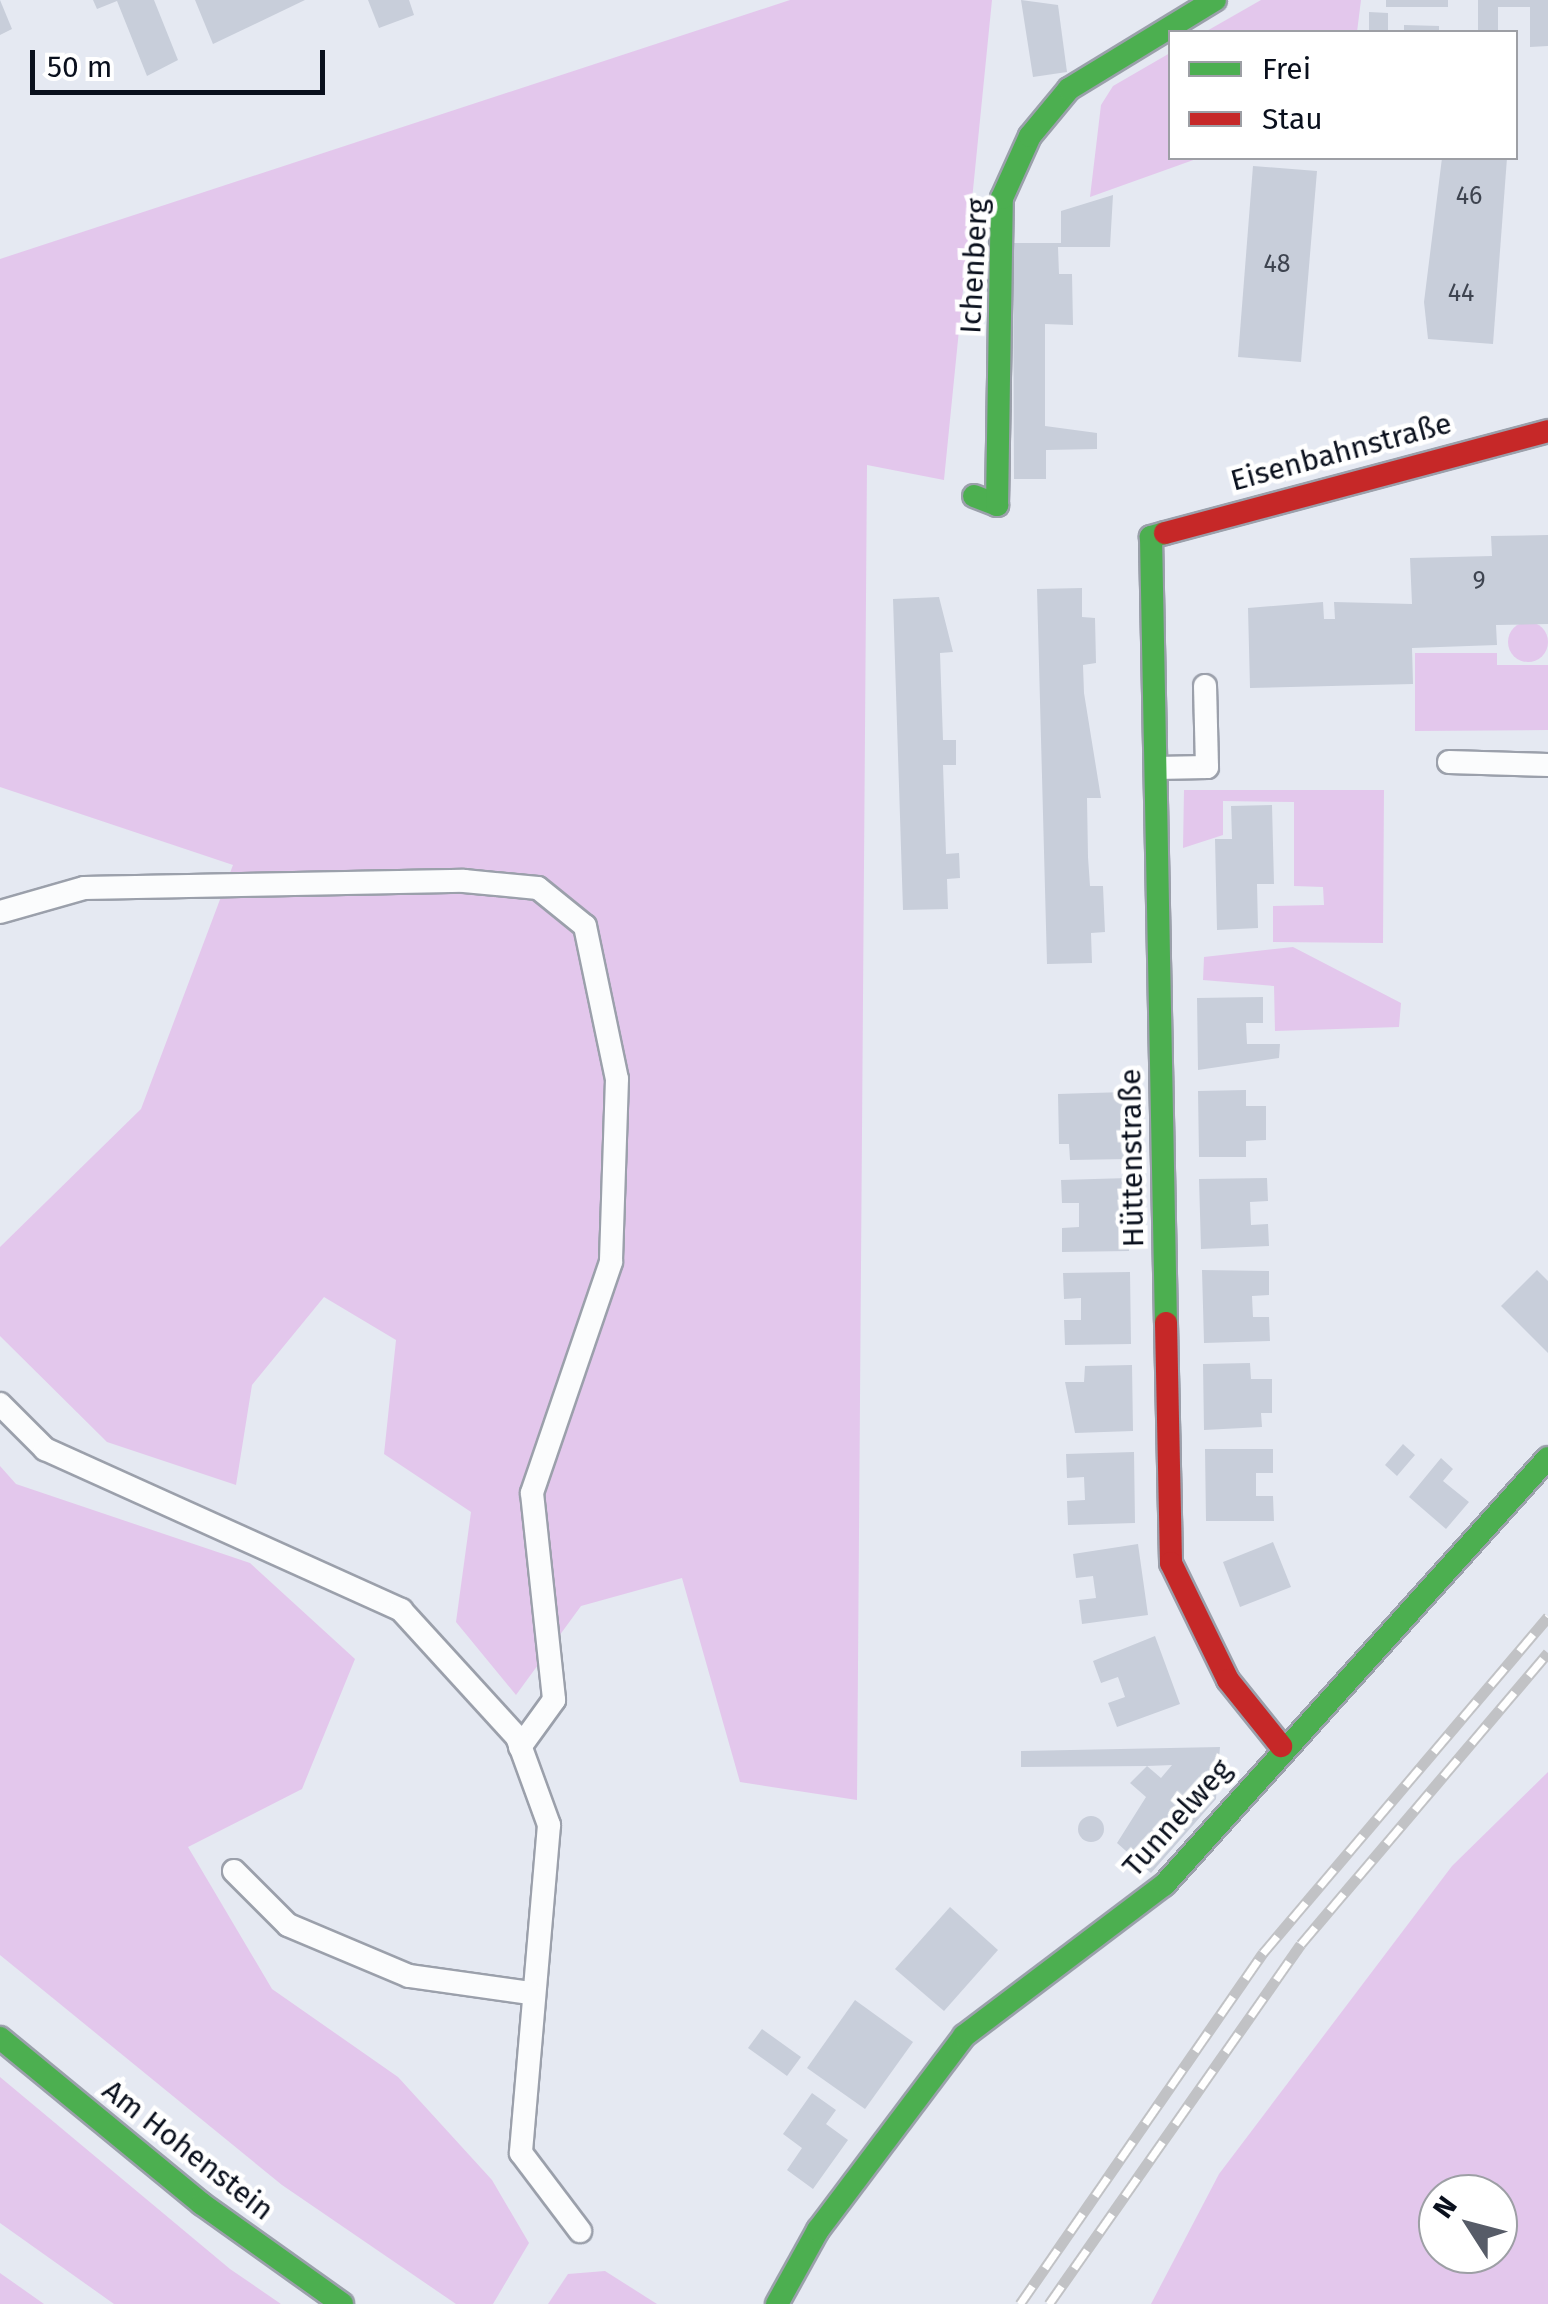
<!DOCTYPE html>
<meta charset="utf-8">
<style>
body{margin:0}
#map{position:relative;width:1548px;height:2304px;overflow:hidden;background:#e5e9f2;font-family:"Fira Sans",sans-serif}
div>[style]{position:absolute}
.green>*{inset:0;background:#e3c7ec}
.round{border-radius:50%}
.building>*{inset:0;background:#c8ceda}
.roads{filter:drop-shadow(2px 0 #9ba0ab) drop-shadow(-2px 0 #9ba0ab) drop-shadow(0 2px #9ba0ab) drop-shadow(0 -2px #9ba0ab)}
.lane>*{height:22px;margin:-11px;padding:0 11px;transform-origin:11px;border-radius:11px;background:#fbfcfd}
.fast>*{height:22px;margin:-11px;padding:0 11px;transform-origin:11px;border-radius:11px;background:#4caf50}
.jam>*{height:22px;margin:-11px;padding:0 11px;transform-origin:11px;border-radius:11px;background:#c62828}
.rail>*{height:11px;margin-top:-5.5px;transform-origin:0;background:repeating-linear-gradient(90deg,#fff 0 22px,#c1c2c5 0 44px);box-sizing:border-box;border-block:2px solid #c1c2c5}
span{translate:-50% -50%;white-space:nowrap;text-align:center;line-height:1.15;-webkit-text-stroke:9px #fff;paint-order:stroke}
.number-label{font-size:25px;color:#3e4450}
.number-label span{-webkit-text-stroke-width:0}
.street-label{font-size:30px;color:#0a101d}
.legend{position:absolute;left:1168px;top:30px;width:350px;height:130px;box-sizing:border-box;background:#fff;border:2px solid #9d9fa5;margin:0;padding:12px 18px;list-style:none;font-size:30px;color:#0a101d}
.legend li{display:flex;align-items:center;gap:20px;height:50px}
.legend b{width:50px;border:2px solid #9d9fa5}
.north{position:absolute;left:1418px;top:2174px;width:100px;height:100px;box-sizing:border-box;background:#fff;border:2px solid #9d9fa5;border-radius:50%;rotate:306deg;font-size:28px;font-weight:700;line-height:40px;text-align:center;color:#0a101d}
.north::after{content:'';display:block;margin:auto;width:35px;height:45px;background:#575c68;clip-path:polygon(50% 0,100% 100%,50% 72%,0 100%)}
.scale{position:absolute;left:30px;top:50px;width:295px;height:45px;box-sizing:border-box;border:5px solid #0a101d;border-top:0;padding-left:12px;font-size:30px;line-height:35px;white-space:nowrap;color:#0a101d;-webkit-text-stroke:8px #fff;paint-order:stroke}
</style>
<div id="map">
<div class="green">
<div style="clip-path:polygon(790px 0,992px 0,944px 480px,867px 465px,857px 1800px,740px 1782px,682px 1578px,581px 1606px,516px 1695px,456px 1622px,471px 1512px,384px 1454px,396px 1340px,324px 1297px,252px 1385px,236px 1485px,107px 1442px,0 1336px,0 1247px,141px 1109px,233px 865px,0 787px,0 259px)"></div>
<div style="clip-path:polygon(1261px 0,1361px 0,1357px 32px,1205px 32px)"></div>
<div style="clip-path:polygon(1170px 53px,1170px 158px,1199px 158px,1090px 197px,1101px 105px,1113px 86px)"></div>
<div class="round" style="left:1508px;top:622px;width:40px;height:40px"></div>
<div style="clip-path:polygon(1415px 653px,1497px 653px,1497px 665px,1548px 665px,1548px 730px,1415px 731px)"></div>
<div style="clip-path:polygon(1184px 790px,1384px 790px,1383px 943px,1273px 942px,1273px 906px,1324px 905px,1323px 887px,1294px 886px,1294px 802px,1223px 801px,1223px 835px,1183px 848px)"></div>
<div style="clip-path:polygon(1293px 947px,1401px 1003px,1399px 1027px,1275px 1031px,1274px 986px,1203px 980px,1204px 957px)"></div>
<div style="clip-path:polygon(0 1466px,16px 1484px,250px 1563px,355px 1659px,302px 1789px,188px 1847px,272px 1989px,398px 2077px,492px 2180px,529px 2243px,493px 2304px,456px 2304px,282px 2185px,0 1955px)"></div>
<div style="clip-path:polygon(evenodd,1548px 1772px,1548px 2304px,1151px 2304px,1219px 2174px,1452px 1866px,1548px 1772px,1438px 2194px,1498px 2194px,1498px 2254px,1438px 2254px,1438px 2194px)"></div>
<div style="clip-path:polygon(0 2077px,230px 2269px,281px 2304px,114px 2304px,0 2223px)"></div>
<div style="clip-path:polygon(605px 2271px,657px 2304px,548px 2304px,568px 2274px)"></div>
<div style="clip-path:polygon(0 2273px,44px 2304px,0 2304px)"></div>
</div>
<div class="building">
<div style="clip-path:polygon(0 0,12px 29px,0 35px)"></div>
<div style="clip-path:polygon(93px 0,154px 0,178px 60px,147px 76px,117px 1px,97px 9px)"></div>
<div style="clip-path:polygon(195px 0,305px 0,213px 44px)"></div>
<div style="clip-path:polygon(368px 0,409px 0,414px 15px,379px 28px)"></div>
<div style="clip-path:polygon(1021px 0,1058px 5px,1067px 72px,1033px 77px)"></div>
<div style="clip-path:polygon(1386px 0,1448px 0,1448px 7px,1386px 7px)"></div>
<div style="clip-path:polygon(1478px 0,1548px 0,1548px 46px,1530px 47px,1530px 7px,1498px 7px,1498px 32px,1478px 32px)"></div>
<div style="clip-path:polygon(1369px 12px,1388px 13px,1388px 32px,1369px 32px)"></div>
<div style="clip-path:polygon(1404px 25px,1439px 26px,1439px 32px,1404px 32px)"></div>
<div style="clip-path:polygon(1442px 158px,1507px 158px,1493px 344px,1428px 339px,1424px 302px)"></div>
<div style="clip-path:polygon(1253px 166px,1317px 171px,1301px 362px,1238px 357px)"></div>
<div style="clip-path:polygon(1113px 195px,1110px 247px,1058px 247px,1059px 274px,1072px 274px,1073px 325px,1045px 324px,1045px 426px,1097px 433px,1097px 449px,1046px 450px,1046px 479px,1014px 479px,1013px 243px,1061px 243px,1061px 211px)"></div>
<div style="clip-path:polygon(1548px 535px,1548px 624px,1496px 625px,1497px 645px,1412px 648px,1413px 684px,1250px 688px,1248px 608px,1323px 602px,1324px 619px,1335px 619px,1334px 602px,1412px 604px,1410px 558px,1492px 556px,1491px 536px)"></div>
<div style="clip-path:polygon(1082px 588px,1082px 617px,1095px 618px,1096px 663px,1083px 665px,1084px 693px,1101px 798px,1087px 798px,1088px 857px,1090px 886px,1103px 886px,1105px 932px,1091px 933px,1092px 963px,1047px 964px,1037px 589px)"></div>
<div style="clip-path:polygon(939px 597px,953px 652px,940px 653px,943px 740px,956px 740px,956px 765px,943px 765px,946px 854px,959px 853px,960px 878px,947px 879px,948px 909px,903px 910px,893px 599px)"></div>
<div style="clip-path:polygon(1272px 805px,1274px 884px,1257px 884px,1258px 928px,1217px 930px,1215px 839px,1232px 839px,1231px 806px)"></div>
<div style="clip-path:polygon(1263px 997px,1263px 1023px,1246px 1023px,1247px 1044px,1280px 1044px,1279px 1058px,1198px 1070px,1197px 998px)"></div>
<div style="clip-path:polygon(1246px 1090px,1246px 1106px,1266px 1106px,1266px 1140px,1246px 1141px,1246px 1157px,1199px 1157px,1198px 1091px)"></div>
<div style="clip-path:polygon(1126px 1092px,1128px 1159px,1070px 1160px,1069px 1144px,1059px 1144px,1058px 1094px)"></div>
<div style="clip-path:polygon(1128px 1178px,1129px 1251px,1062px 1252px,1062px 1228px,1079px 1227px,1079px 1203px,1062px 1203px,1061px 1180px)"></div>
<div style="clip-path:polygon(1267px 1178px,1268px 1201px,1250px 1202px,1251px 1225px,1268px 1224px,1269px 1246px,1201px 1249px,1199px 1179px)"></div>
<div style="clip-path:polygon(1202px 1270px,1269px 1271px,1269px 1295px,1252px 1296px,1253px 1317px,1269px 1317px,1270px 1341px,1204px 1343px)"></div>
<div style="clip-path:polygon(1537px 1270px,1548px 1281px,1548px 1353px,1501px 1306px)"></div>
<div style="clip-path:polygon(1130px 1272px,1131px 1344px,1065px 1345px,1064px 1320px,1081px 1320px,1081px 1298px,1064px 1299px,1063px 1273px)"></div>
<div style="clip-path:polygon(1250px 1363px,1251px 1379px,1272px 1379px,1272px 1413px,1261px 1413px,1262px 1427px,1204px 1430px,1203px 1364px)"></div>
<div style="clip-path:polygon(1132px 1365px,1133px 1431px,1075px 1433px,1065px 1382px,1084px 1382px,1085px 1366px)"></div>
<div style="clip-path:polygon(1403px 1444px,1415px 1455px,1397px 1476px,1385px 1465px)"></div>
<div style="clip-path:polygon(1205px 1449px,1273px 1449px,1273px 1473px,1256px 1473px,1256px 1496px,1273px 1496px,1274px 1521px,1206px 1521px)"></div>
<div style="clip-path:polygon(1134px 1452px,1135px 1523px,1068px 1525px,1067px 1501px,1085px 1500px,1084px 1477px,1067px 1478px,1066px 1454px)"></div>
<div style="clip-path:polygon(1441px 1458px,1453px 1469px,1443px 1481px,1469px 1502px,1446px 1529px,1409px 1497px)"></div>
<div style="clip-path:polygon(1273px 1542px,1291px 1587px,1240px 1607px,1223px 1562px)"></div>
<div style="clip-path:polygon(1138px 1544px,1148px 1615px,1082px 1624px,1079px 1600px,1096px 1598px,1093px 1576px,1076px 1578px,1073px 1554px)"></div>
<div style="clip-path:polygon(1155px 1636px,1180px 1704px,1117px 1727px,1108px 1703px,1125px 1697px,1118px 1677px,1101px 1683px,1093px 1661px)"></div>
<div style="clip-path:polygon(evenodd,1220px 1747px,1216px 1799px,1151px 1873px,1117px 1843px,1146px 1797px,1130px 1783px,1147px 1766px,1021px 1767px,1021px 1751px,1220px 1747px,1172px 1765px,1161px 1778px,1147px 1766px,1172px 1765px)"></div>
<div class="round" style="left:1078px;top:1816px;width:26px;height:26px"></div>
<div style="clip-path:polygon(950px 1907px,998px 1950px,944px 2011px,895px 1969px)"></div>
<div style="clip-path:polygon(855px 2000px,913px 2042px,865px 2109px,807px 2068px)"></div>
<div style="clip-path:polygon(762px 2029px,801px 2057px,787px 2076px,748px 2048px)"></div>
<div style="clip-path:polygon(812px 2093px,836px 2110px,826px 2124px,848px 2140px,813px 2189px,787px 2170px,802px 2148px,783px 2134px)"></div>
</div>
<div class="roads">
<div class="lane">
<div style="left:1449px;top:762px;width:99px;rotate:1.7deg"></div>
<div style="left:1156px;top:768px;width:51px;rotate:-1.1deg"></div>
<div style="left:1207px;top:767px;width:81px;rotate:-91.4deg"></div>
<div style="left:0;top:912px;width:87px;rotate:-15.9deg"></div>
<div style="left:84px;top:888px;width:380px;rotate:-1.1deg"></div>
<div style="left:464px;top:881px;width:74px;rotate:5.4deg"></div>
<div style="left:538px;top:888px;width:60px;rotate:39deg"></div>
<div style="left:585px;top:926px;width:156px;rotate:78.2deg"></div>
<div style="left:617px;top:1079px;width:183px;rotate:91.9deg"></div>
<div style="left:611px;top:1262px;width:244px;rotate:108.9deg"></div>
<div style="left:532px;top:1493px;width:208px;rotate:83.9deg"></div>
<div style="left:554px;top:1700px;width:58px;rotate:125.9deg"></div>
<div style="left:0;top:1404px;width:64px;rotate:45deg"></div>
<div style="left:45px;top:1449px;width:391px;rotate:24.3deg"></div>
<div style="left:401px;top:1610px;width:172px;rotate:47.6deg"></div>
<div style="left:517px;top:1737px;width:94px;rotate:70deg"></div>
<div style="left:549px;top:1825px;width:329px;rotate:94.9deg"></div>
<div style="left:521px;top:2153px;width:98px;rotate:52.9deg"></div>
<div style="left:234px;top:1871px;width:76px;rotate:45deg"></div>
<div style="left:288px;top:1925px;width:131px;rotate:22.9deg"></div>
<div style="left:409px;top:1976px;width:122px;rotate:8deg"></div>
</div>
<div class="fast">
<div style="left:974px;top:496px;width:25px;rotate:21deg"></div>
<div style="left:997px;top:505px;width:307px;rotate:-89.1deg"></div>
<div style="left:1002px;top:198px;width:68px;rotate:-65.7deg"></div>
<div style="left:1030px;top:136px;width:61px;rotate:-50.3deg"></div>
<div style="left:1069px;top:89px;width:171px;rotate:-31.4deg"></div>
<div style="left:1165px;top:533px;width:15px;rotate:164deg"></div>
<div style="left:1151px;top:537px;width:786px;rotate:88.91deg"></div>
<div style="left:0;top:2038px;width:261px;rotate:39.4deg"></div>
<div style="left:202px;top:2204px;width:172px;rotate:35.5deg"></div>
<div style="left:777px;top:2304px;width:85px;rotate:-61deg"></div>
<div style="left:818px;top:2230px;width:243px;rotate:-53deg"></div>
<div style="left:964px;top:2036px;width:251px;rotate:-37.1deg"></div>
<div style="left:1164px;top:1885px;width:574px;rotate:-48.04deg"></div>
</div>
<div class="jam">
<div style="left:1165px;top:533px;width:396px;rotate:-14.9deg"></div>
<div style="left:1166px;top:1323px;width:240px;rotate:88.8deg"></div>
<div style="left:1171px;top:1563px;width:130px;rotate:64deg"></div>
<div style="left:1228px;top:1680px;width:85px;rotate:51.2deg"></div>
</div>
</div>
<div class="rail">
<div style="left:1020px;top:2304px;width:427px;rotate:-55.3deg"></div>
<div style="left:1263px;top:1953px;width:441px;rotate:-49.7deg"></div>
<div style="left:1049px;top:2304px;width:439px;rotate:-55deg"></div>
<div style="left:1301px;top:1944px;width:382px;rotate:-49.7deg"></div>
</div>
<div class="number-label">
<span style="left:1469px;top:196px">46</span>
<span style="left:1277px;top:264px">48</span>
<span style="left:1461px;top:293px">44</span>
<span style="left:1479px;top:581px">9</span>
</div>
<div class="street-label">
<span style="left:974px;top:266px;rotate:-87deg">Ichenberg</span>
<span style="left:1341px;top:452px;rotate:-15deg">Eisenbahnstraße</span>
<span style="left:1132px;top:1158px;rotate:-91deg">Hüttenstraße</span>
<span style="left:1177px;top:1818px;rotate:-48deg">Tunnelweg</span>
<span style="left:188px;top:2150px;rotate:38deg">Am Hohenstein</span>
</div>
<ul class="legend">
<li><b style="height:12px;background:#4caf50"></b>Frei</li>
<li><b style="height:12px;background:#c62828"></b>Stau</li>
</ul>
<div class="north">N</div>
<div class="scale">50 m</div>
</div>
